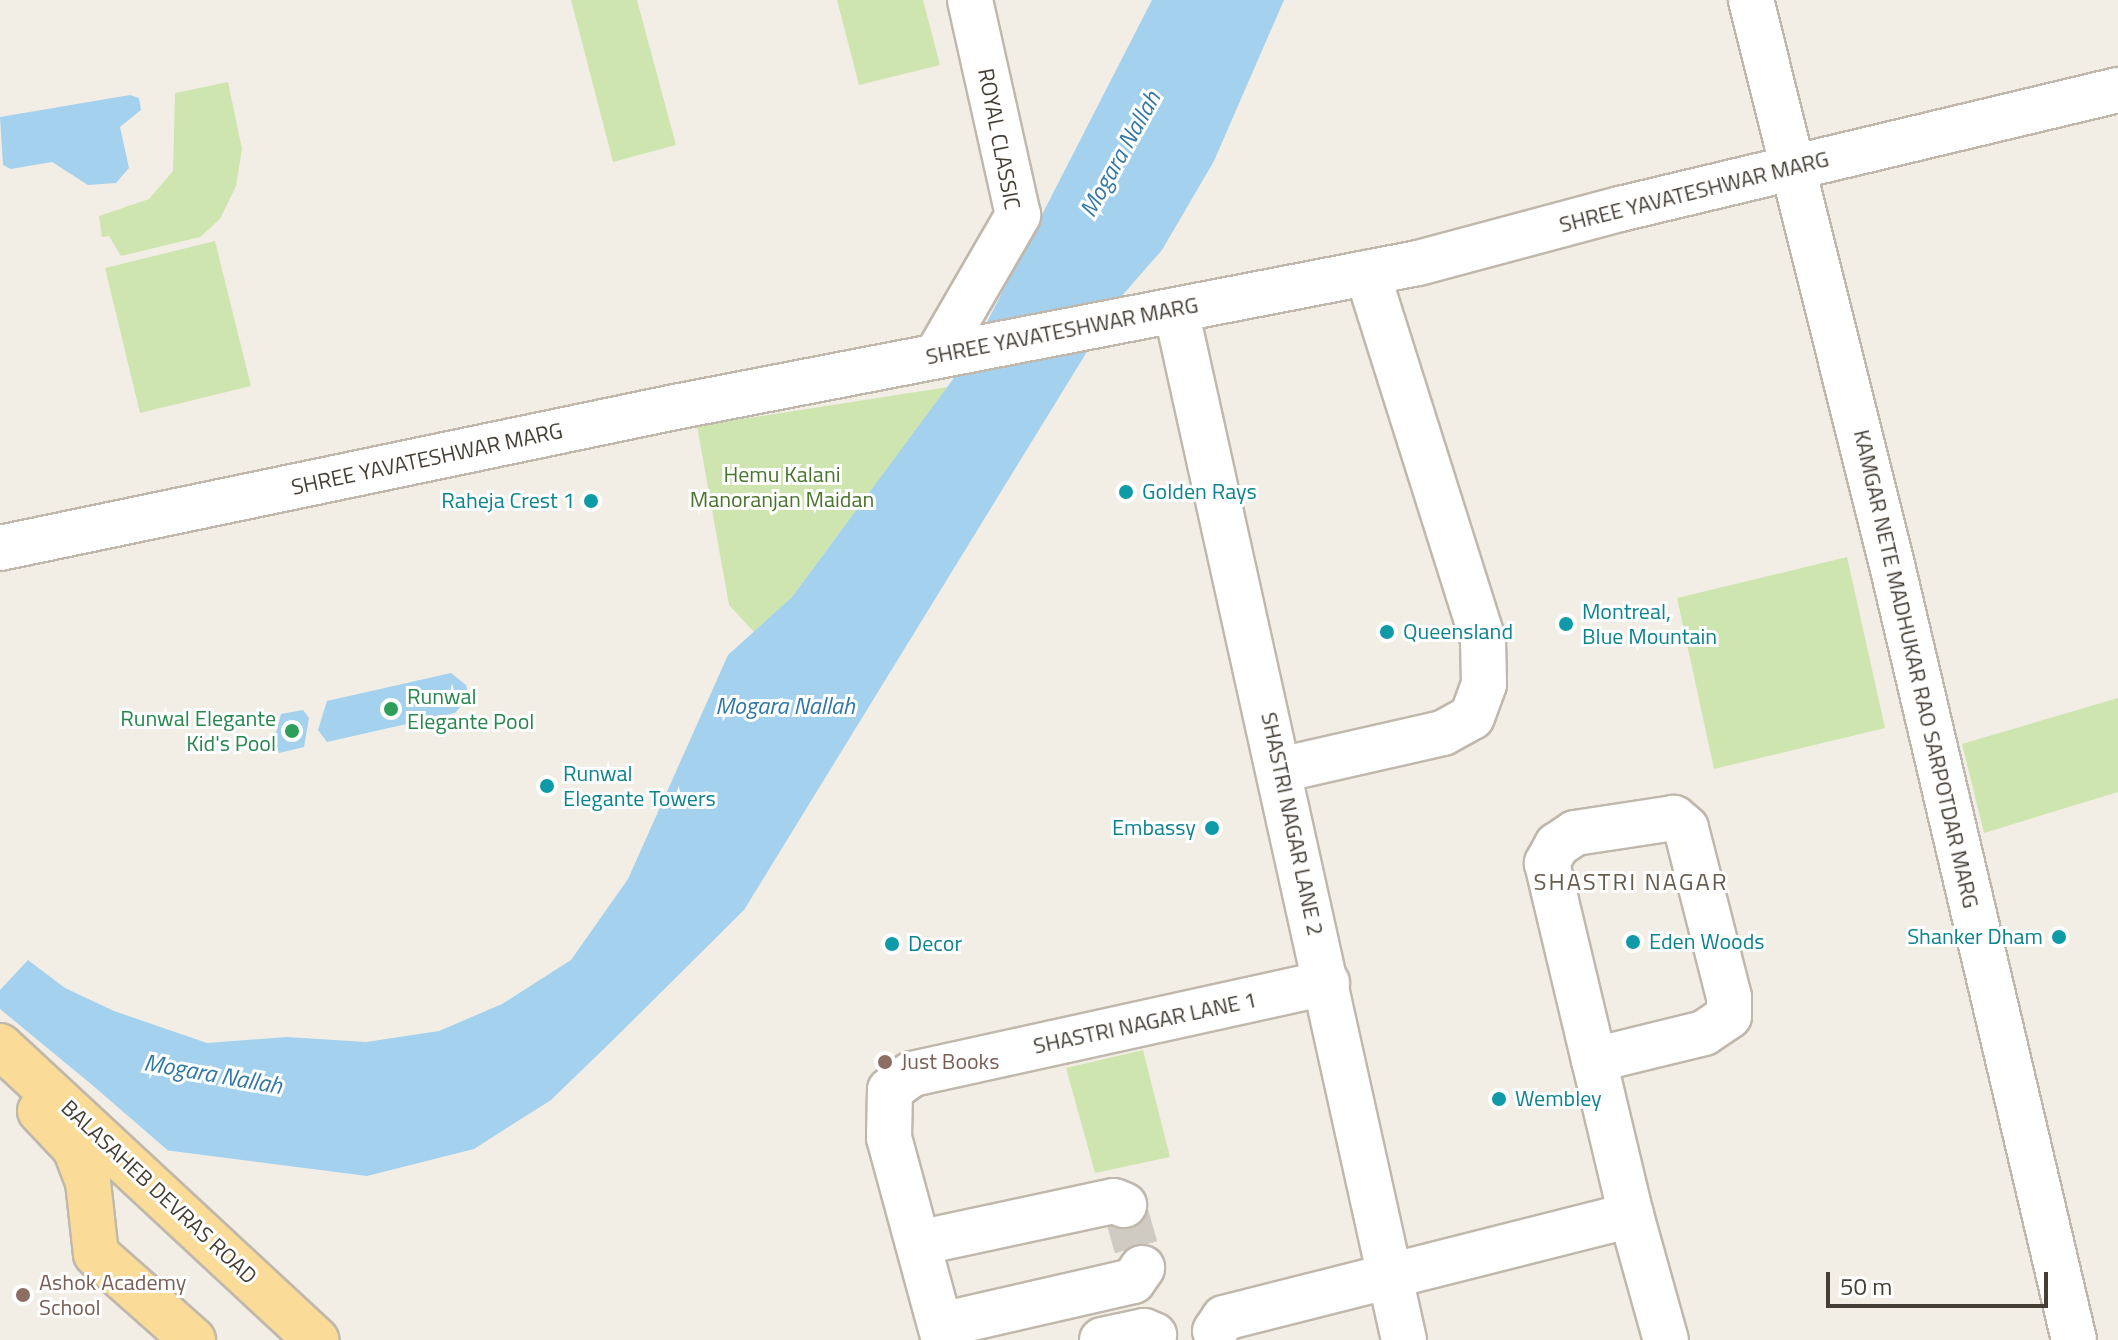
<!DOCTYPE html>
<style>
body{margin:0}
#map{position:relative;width:2118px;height:1340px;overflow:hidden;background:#f2eee6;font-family:"Titillium Web",sans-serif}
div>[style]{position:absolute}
.green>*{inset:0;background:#cfe5b0}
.water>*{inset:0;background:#a4d1ed}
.pier>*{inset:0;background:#f2eee6}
.minor-tunnel>*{height:44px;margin-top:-22px;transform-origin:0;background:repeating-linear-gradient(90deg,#cfcbc3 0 44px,transparent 0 66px)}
.roads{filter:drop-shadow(2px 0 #c0b8ac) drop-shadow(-2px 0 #c0b8ac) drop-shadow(0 2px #c0b8ac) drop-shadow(0 -2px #c0b8ac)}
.minor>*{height:44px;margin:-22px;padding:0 22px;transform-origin:22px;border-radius:22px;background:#fff}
.major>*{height:44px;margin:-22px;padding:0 22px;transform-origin:22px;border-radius:22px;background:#fadb97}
.dots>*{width:22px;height:22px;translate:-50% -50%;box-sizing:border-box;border:4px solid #fff;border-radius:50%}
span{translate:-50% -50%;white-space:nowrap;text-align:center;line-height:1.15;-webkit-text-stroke:6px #fff;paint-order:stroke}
.street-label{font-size:22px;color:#453e35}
.park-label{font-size:22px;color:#49742b}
.culture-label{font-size:22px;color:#0d838f}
.left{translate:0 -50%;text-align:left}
.right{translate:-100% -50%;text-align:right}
.leisure-label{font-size:22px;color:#27864d}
.education-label{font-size:22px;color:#785e54}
.water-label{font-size:24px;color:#3178a4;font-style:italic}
.neighbourhood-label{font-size:24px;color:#675c4d;letter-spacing:2px}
.scale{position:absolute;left:1826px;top:1272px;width:222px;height:36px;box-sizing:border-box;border:4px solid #453e35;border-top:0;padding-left:10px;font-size:24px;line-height:28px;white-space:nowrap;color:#453e35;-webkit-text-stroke:6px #fff;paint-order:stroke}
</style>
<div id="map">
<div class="green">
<div style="clip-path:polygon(571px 0,637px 0,676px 145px,613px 162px)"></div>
<div style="clip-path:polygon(837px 0,923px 0,940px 65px,859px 85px)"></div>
<div style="clip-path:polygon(228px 82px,242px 149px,236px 186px,220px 219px,200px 237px,121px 256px,109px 236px,102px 237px,99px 216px,149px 199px,173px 171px,175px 93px)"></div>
<div style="clip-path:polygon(215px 241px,251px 386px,140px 413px,105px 268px)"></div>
<div style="clip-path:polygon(948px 387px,792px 597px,754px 632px,729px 605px,697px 426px)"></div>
<div style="clip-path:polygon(1847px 557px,1885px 728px,1714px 769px,1677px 598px)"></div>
<div style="clip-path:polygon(2118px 698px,2118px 792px,1984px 833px,1962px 744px)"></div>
<div style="clip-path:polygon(1143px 1050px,1170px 1157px,1095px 1173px,1066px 1068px)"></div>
</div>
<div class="water">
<div style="clip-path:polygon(1152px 0,1284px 0,1214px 161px,1162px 250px,1120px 298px,744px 910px,614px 1039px,551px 1100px,474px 1149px,367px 1176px,0 1129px,0 990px,28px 960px,65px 988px,114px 1011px,207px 1043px,287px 1037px,366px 1042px,439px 1031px,502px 1004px,571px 960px,628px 879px,728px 655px,792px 597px,968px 359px)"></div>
<div style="clip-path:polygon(130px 95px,139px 98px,141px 110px,120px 127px,129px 168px,116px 183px,88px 185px,52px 162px,11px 169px,3px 165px,0 117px)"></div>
<div style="clip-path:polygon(451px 673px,466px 685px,469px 697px,455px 713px,327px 742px,318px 730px,327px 701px)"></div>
<div style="clip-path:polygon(303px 710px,309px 718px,304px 747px,279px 753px,274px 740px,281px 714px)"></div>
</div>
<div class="pier">
<div style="clip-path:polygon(0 1009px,91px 1084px,172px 1154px,0 1133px)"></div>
</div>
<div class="minor-tunnel">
<div style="left:1124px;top:1205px;width:66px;rotate:74.1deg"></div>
</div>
<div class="roads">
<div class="minor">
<div style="left:1751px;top:0;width:586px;rotate:75.99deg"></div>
<div style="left:1893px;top:569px;width:792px;rotate:76.79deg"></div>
<div style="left:1176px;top:310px;width:1055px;rotate:77.52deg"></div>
<div style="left:937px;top:355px;width:162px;rotate:-59.9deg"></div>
<div style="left:1018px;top:215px;width:220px;rotate:-102.6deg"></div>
<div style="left:0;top:548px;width:690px;rotate:-11.8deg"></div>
<div style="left:675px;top:407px;width:757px;rotate:-10.97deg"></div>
<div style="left:1418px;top:263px;width:209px;rotate:-15deg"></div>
<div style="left:1620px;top:209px;width:512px;rotate:-13.44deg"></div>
<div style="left:1280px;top:770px;width:167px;rotate:-12.8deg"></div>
<div style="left:1443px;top:733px;width:33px;rotate:-29deg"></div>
<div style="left:1472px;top:717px;width:35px;rotate:-70deg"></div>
<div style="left:1484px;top:684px;width:44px;rotate:-91.3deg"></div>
<div style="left:1483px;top:640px;width:385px;rotate:-107.5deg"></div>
<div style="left:1594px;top:1060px;width:113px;rotate:-13.8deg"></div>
<div style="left:1704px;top:1033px;width:30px;rotate:-34deg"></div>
<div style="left:1729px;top:1016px;width:19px;rotate:-90deg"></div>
<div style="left:1729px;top:997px;width:174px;rotate:-104.3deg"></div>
<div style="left:1686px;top:828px;width:16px;rotate:-140deg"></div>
<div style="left:1674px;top:818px;width:100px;rotate:171.4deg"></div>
<div style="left:1575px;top:833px;width:22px;rotate:146deg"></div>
<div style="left:1557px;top:845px;width:21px;rotate:119deg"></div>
<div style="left:1547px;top:863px;width:203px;rotate:76.6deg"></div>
<div style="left:1594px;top:1060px;width:159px;rotate:76.6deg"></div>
<div style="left:1631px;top:1215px;width:130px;rotate:74.4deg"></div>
<div style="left:918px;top:1243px;width:200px;rotate:-12.1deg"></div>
<div style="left:1114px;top:1201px;width:11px;rotate:22deg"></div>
<div style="left:941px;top:1325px;width:197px;rotate:-12.9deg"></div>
<div style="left:1133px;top:1281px;width:16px;rotate:-55deg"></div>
<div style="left:1215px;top:1331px;width:16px;rotate:-55deg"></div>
<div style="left:1224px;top:1318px;width:420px;rotate:-14.2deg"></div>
<div style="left:944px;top:1340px;width:209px;rotate:-105.2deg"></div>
<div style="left:889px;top:1138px;width:48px;rotate:-88.8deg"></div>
<div style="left:890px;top:1090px;width:27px;rotate:-36deg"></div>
<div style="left:912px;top:1074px;width:425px;rotate:-12.4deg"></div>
<div style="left:1102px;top:1340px;width:43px;rotate:-12.1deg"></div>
<div style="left:1144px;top:1331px;width:11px;rotate:22deg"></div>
</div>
<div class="major">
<div style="left:0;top:1046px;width:432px;rotate:42.9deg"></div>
<div style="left:40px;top:1111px;width:51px;rotate:46.6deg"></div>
<div style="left:75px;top:1148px;width:36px;rotate:69deg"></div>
<div style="left:88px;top:1182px;width:72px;rotate:83.7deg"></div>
<div style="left:96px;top:1254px;width:130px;rotate:41.6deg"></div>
</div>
</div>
<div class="dots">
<div style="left:1126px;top:492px;background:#0f9aa8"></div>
<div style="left:591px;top:501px;background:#0f9aa8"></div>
<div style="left:1566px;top:624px;background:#0f9aa8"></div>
<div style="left:1387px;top:632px;background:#0f9aa8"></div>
<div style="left:391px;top:709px;background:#2e9e5b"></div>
<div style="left:292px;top:731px;background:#2e9e5b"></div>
<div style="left:547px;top:786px;background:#0f9aa8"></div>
<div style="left:1212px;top:828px;background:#0f9aa8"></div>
<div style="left:2059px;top:937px;background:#0f9aa8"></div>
<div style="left:1633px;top:942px;background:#0f9aa8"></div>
<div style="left:892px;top:944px;background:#0f9aa8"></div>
<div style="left:885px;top:1062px;background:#8d6e63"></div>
<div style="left:1499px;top:1099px;background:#0f9aa8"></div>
<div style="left:23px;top:1295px;background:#8d6e63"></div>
</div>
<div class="street-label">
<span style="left:999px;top:139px;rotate:79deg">ROYAL CLASSIC</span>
<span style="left:1694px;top:192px;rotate:-14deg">SHREE YAVATESHWAR MARG</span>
<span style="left:1062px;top:331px;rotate:-11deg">SHREE YAVATESHWAR MARG</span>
<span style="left:427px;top:459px;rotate:-12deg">SHREE YAVATESHWAR MARG</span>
<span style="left:1916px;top:669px;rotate:77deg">KAMGAR NETE MADHUKAR RAO SARPOTDAR MARG</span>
<span style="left:1292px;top:824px;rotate:78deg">SHASTRI NAGAR LANE 2</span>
<span style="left:1145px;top:1023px;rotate:-12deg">SHASTRI NAGAR LANE 1</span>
<span style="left:159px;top:1192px;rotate:43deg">BALASAHEB DEVRAS ROAD</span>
</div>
<div class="park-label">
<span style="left:782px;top:487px">Hemu Kalani<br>Manoranjan Maidan</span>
</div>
<div class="culture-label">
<span class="left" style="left:1142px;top:492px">Golden Rays</span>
<span class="right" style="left:575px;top:501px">Raheja Crest 1</span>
<span class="left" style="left:1582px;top:624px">Montreal,<br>Blue Mountain</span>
<span class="left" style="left:1403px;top:632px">Queensland</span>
<span class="left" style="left:563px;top:786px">Runwal<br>Elegante Towers</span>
<span class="right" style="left:1196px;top:828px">Embassy</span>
<span class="right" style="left:2043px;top:937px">Shanker Dham</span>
<span class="left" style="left:1649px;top:942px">Eden Woods</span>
<span class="left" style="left:908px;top:944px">Decor</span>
<span class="left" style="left:1515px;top:1099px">Wembley</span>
</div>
<div class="leisure-label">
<span class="left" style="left:407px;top:709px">Runwal<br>Elegante Pool</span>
<span class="right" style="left:276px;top:731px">Runwal Elegante<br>Kid's Pool</span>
</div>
<div class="education-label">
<span class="left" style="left:901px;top:1062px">Just Books</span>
<span class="left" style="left:39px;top:1295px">Ashok Academy<br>School</span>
</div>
<div class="water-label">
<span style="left:1120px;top:154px;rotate:-61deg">Mogara Nallah</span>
<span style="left:785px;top:706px">Mogara Nallah</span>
<span style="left:213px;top:1074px;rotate:10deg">Mogara Nallah</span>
</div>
<div class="neighbourhood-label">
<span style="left:1631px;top:882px">SHASTRI NAGAR</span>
</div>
<div class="scale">50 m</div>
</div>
